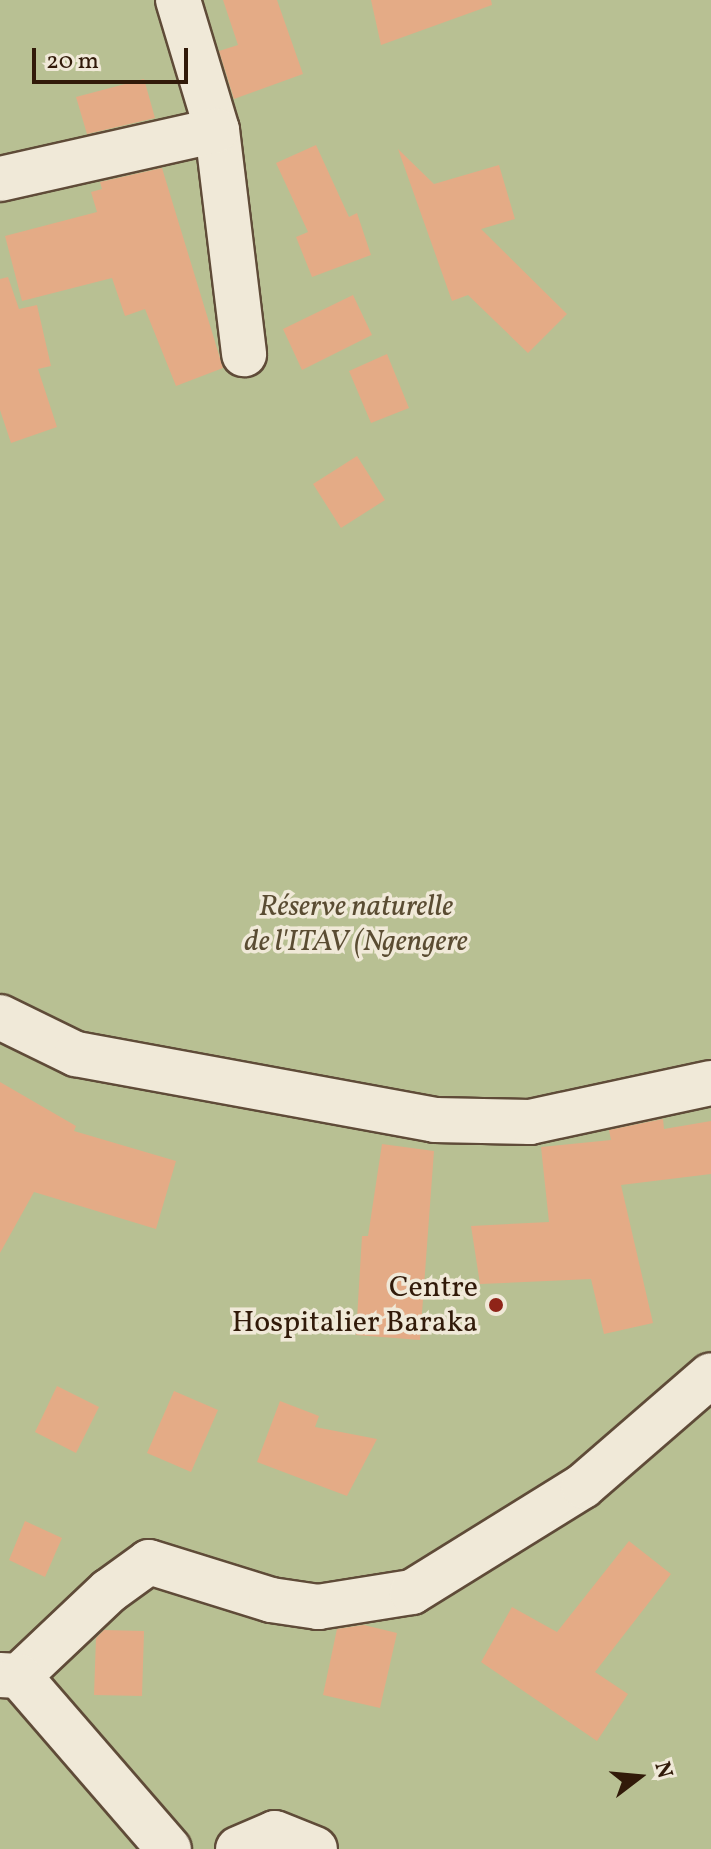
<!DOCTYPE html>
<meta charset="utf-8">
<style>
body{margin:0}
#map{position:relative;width:711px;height:1849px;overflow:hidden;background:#e8ddc3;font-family:Vollkorn,serif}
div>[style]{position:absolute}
.green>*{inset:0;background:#b8c093}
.building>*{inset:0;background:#e4ab86}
.roads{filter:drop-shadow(2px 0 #5f4b38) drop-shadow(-2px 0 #5f4b38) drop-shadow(0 2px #5f4b38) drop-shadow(0 -2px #5f4b38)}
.street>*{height:44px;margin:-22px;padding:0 22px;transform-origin:22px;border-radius:22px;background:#f0e9d8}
.secondary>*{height:44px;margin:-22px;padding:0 22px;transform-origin:22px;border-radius:22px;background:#f0e9d8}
.dots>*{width:22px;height:22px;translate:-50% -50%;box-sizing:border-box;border:4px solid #f0e9d8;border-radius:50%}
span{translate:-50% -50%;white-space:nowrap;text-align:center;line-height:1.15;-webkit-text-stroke:7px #f0e9d8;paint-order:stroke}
.park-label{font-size:30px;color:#5a4c32;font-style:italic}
.poi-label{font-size:30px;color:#311a09}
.right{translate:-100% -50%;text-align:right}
.north{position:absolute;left:599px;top:1737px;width:80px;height:80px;-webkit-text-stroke:6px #f0e9d8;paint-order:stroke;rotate:74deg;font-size:22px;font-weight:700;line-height:32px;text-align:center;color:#311a09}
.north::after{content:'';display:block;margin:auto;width:28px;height:36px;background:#311a09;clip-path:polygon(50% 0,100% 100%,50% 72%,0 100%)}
.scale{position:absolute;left:32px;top:48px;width:156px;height:36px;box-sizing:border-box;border:4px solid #311a09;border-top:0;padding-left:10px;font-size:24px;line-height:28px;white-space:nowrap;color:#311a09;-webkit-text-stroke:6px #f0e9d8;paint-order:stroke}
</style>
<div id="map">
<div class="green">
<div style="clip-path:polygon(0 0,711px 0,711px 1849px,0 1849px)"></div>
</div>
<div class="building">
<div style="clip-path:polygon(223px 0,277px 0,303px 74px,234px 99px,219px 51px,238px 45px)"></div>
<div style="clip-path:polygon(371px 0,491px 0,492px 5px,381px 45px)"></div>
<div style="clip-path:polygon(144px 79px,155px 118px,87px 134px,76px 97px)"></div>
<div style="clip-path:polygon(316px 145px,349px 217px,357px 213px,371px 255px,312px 277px,296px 237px,308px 232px,276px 163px)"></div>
<div style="clip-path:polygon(398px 149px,434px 184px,499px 165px,515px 219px,481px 229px,567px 314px,528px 353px,468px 295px,452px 301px)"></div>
<div style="clip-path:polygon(162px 168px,223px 368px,176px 386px,145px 309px,125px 316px,112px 278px,22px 301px,5px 236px,97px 212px,91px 192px,102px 189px,100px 182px)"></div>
<div style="clip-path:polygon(8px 277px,19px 309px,37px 305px,51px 366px,38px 369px,57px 427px,11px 443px,0 410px,0 279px)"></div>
<div style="clip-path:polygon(353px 295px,372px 335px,302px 370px,283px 329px)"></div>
<div style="clip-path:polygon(387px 354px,409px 408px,371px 423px,349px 371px)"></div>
<div style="clip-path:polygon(357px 456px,385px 500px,341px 528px,313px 484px)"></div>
<div style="clip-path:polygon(0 1082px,76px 1126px,74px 1131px,176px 1161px,156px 1229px,34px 1192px,0 1253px)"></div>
<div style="clip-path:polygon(663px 1119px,664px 1129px,711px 1121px,711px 1174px,621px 1185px,653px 1323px,604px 1334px,591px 1279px,480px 1284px,471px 1226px,549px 1222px,541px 1147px,611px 1140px,609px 1130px)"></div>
<div style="clip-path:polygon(382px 1144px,434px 1151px,420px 1340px,356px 1335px,362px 1236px,368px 1236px)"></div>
<div style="clip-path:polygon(57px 1386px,99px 1407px,76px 1453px,35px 1432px)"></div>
<div style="clip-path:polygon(174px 1391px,218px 1410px,191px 1472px,147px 1453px)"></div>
<div style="clip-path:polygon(280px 1401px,319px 1416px,315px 1427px,377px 1439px,347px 1496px,257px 1462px)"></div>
<div style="clip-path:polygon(25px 1521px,62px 1538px,45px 1577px,9px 1560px)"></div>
<div style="clip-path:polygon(629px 1541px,671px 1574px,595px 1672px,628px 1694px,597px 1741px,481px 1662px,512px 1607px,557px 1632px)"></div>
<div style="clip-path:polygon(364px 1625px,397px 1633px,380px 1708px,323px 1695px,337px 1629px)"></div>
<div style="clip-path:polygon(104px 1630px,144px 1631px,142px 1696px,94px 1695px,96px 1638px)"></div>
</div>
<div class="roads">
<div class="street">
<div style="left:178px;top:0;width:136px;rotate:73.3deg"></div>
<div style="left:217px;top:130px;width:226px;rotate:83.1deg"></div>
<div style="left:0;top:179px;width:222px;rotate:-12.7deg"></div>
<div style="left:0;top:1675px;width:19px;rotate:3deg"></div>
<div style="left:19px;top:1676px;width:124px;rotate:-43.4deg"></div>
<div style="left:109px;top:1591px;width:49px;rotate:-35.9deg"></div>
<div style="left:149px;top:1562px;width:128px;rotate:17.3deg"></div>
<div style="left:271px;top:1600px;width:48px;rotate:8.5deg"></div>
<div style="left:318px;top:1607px;width:95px;rotate:-9.1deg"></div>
<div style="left:412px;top:1592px;width:201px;rotate:-31.8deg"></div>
<div style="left:583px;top:1486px;width:169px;rotate:-40.9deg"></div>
<div style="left:19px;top:1676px;width:229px;rotate:49.1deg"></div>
<div style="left:238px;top:1849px;width:40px;rotate:-23.4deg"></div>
<div style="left:275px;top:1833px;width:43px;rotate:21.8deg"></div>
</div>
<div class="secondary">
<div style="left:0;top:1017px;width:85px;rotate:26deg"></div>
<div style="left:76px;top:1054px;width:365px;rotate:10.4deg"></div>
<div style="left:435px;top:1120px;width:95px;rotate:1.2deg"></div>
<div style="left:530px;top:1122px;width:185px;rotate:-12.2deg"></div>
</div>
</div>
<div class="dots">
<div style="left:496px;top:1305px;background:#8f2418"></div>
</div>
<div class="park-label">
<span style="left:356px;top:924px">Réserve naturelle<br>de l'ITAV (Ngengere</span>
</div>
<div class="poi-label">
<span class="right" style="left:478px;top:1305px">Centre<br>Hospitalier Baraka</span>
</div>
<div class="north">N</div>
<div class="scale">20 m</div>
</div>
